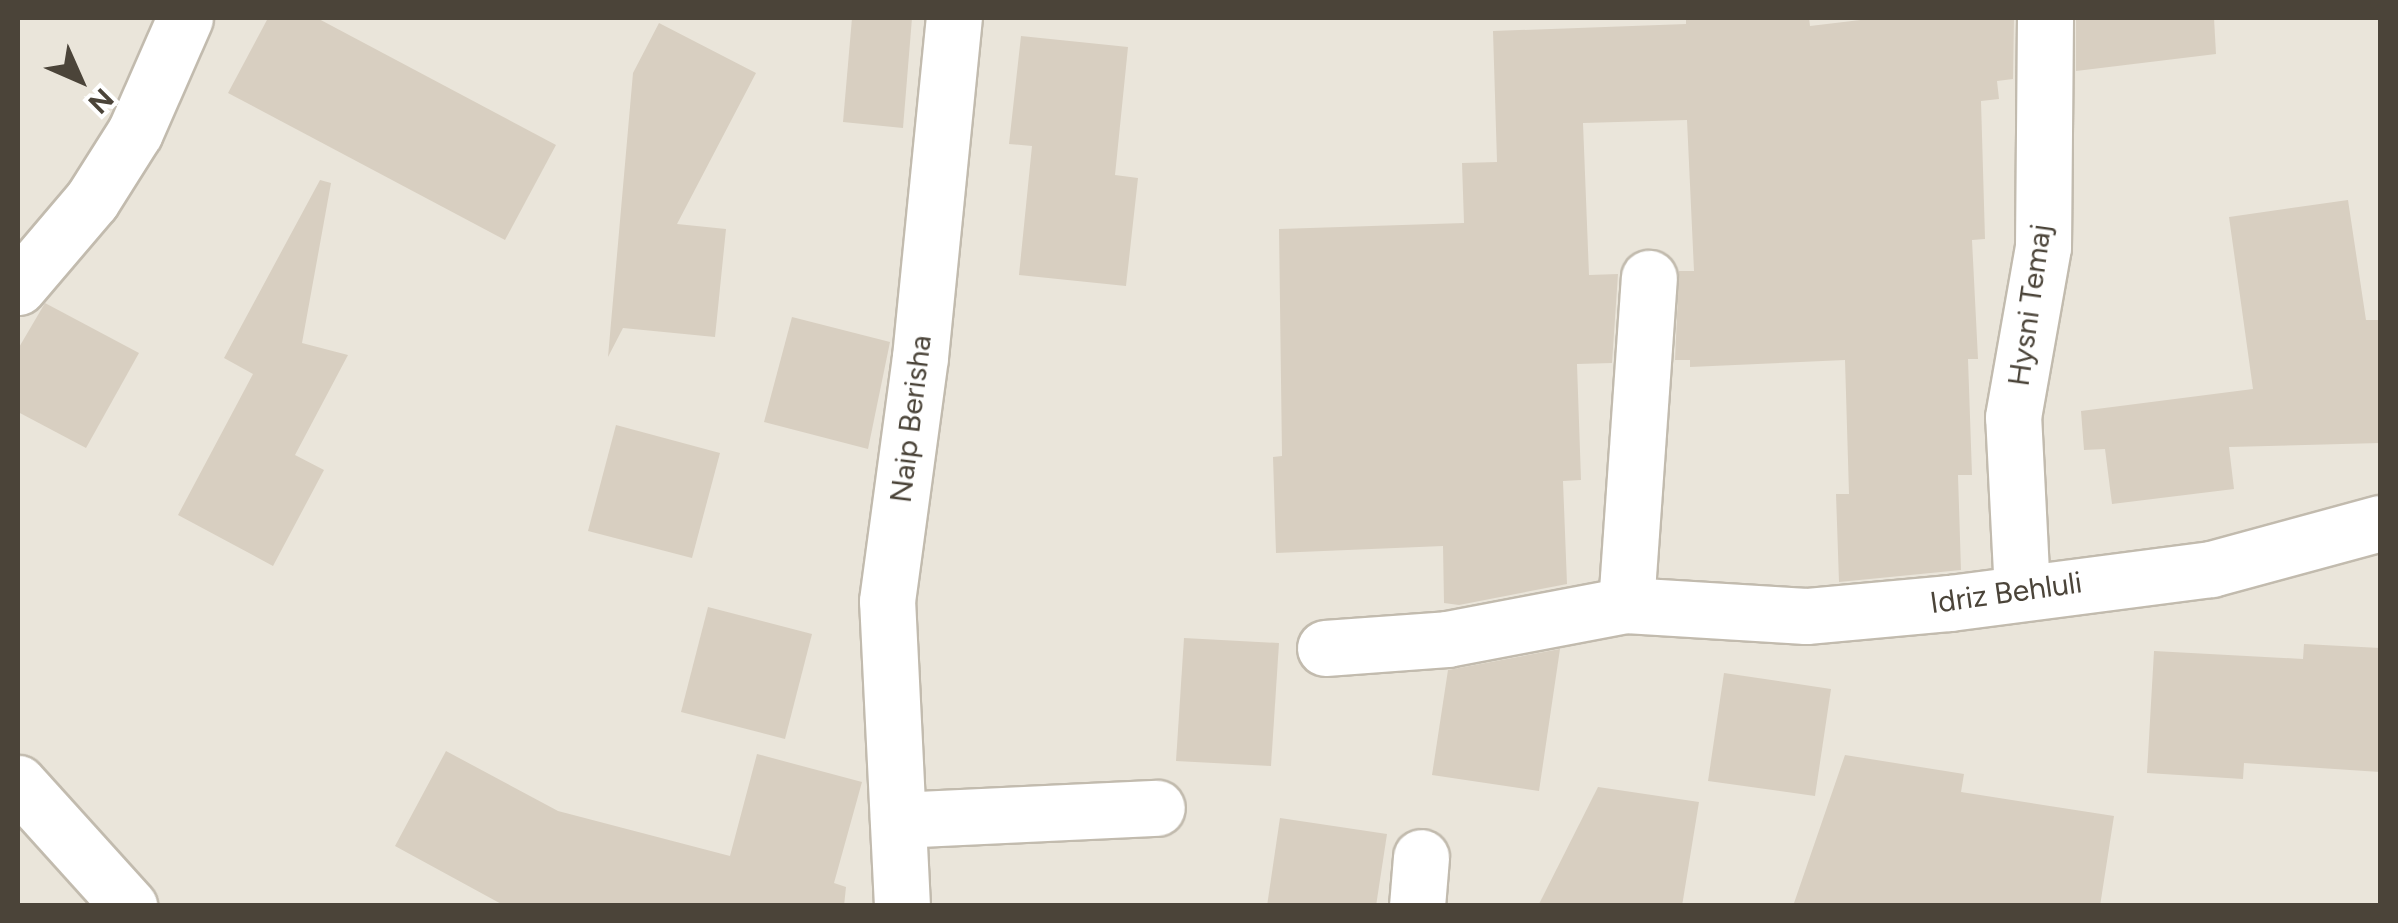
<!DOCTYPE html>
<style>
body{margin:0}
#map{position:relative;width:2398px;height:923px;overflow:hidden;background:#f6f3ec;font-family:Figtree,sans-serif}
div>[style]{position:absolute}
.residential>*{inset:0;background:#eae5da}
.building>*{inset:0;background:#d8cfc1}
.roads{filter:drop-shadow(2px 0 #c2bbae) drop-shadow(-2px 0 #c2bbae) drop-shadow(0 2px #c2bbae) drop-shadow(0 -2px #c2bbae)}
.street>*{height:55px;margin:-27.5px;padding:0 27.5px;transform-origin:27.5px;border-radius:27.5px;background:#fff}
span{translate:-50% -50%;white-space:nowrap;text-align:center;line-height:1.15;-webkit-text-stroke:10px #fff;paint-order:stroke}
.street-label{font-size:30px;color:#4b4439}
.frame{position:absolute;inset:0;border:20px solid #4b4439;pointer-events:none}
.north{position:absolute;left:30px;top:30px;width:100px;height:100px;-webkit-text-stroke:8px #fff;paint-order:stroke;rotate:135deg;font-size:28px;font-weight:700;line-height:40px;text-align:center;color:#4b4439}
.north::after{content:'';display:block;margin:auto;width:35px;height:45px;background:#4b4439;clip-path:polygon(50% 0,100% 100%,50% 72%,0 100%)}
</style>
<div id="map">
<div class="residential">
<div style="clip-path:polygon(18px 18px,2380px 18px,2380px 905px,18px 905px)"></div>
</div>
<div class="building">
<div style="clip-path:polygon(268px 18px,317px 18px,556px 145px,505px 240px,228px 93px)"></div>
<div style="clip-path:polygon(852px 18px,912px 18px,903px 128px,843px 122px)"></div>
<div style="clip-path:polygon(1686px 18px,1809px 18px,1810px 26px,1877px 18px,2014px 18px,2013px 79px,1997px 81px,1999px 99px,1981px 101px,1985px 239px,1972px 240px,1978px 359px,1968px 359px,1972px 475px,1958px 475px,1961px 570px,1839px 582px,1836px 494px,1849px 494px,1845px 360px,1690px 367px,1690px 360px,1675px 360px,1679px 271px,1694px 271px,1687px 120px,1583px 123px,1589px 275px,1618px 274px,1612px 363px,1577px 364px,1581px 480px,1563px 481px,1567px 584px,1459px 605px,1444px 603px,1443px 546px,1276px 553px,1273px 457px,1282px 456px,1279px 229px,1464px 223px,1462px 163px,1497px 162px,1493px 31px,1686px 24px)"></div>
<div style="clip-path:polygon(2076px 18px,2214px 18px,2216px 54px,2076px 71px)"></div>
<div style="clip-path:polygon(659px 23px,756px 73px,677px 224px,726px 229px,715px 337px,623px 328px,608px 357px,633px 73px)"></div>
<div style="clip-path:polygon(1021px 36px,1128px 47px,1115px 175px,1138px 178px,1126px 286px,1019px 275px,1032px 146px,1009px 144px)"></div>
<div style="clip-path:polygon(320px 180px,331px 183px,302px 343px,348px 355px,295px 455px,324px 470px,273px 566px,178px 515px,253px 374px,224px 358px)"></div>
<div style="clip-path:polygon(2348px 200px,2366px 320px,2380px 320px,2380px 443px,2229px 447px,2234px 489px,2112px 504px,2105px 449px,2084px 450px,2081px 411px,2253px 389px,2229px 217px)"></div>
<div style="clip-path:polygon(45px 303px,139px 353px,86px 448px,18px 412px,18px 349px)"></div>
<div style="clip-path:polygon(792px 317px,890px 342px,868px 449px,764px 422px)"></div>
<div style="clip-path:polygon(616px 425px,720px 453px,692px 558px,588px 531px)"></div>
<div style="clip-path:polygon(708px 607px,812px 634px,785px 739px,681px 712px)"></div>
<div style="clip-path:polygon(1184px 638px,1279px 643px,1271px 766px,1176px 761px)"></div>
<div style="clip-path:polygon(2304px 644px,2380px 648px,2380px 772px,2244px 763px,2243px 779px,2147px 773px,2154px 651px,2303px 659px)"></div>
<div style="clip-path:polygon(1560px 649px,1539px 791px,1432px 775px,1448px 670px)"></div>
<div style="clip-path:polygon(1724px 673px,1831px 689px,1815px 796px,1708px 781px)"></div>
<div style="clip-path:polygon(446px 751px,558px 811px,730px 856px,757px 754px,862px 782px,834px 883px,846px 887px,844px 906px,505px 906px,395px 846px)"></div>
<div style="clip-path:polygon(1845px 755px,1964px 774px,1961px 792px,2114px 816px,2100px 906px,1793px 906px)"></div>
<div style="clip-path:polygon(1598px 787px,1699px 802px,1682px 906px,1538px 906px)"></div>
<div style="clip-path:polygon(1280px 818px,1387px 834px,1376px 906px,1267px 906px)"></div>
</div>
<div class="roads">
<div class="street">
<div style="left:18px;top:287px;width:114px;rotate:-49.6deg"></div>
<div style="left:92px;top:200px;width:80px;rotate:-57.7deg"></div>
<div style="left:135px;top:132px;width:124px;rotate:-66.3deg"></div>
<div style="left:2022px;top:592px;width:175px;rotate:-92.9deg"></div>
<div style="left:2013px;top:417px;width:173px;rotate:-80deg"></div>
<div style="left:2043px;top:247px;width:229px;rotate:-89.5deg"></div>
<div style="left:1626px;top:605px;width:328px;rotate:-86deg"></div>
<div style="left:1325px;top:648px;width:122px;rotate:-4.2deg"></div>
<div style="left:1447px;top:639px;width:182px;rotate:-10.8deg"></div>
<div style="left:1626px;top:605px;width:180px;rotate:3.5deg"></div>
<div style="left:1806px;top:616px;width:145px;rotate:-5.2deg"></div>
<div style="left:1950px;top:603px;width:263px;rotate:-7.4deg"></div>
<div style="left:2211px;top:569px;width:175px;rotate:-15.2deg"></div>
<div style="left:18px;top:783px;width:166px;rotate:47.9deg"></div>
<div style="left:898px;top:820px;width:259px;rotate:-2.7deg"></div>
<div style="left:902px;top:906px;width:305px;rotate:-92.8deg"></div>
<div style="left:887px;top:601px;width:246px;rotate:-82.3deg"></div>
<div style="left:920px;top:357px;width:341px;rotate:-84.3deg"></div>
<div style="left:1417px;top:906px;width:49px;rotate:-85.3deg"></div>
</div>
</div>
<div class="street-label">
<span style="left:2030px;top:305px;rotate:-82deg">Hysni Temaj</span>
<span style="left:911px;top:419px;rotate:-83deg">Naip Berisha</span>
<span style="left:2006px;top:593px;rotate:-8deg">Idriz Behluli</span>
</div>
<div class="frame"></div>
<div class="north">N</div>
</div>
